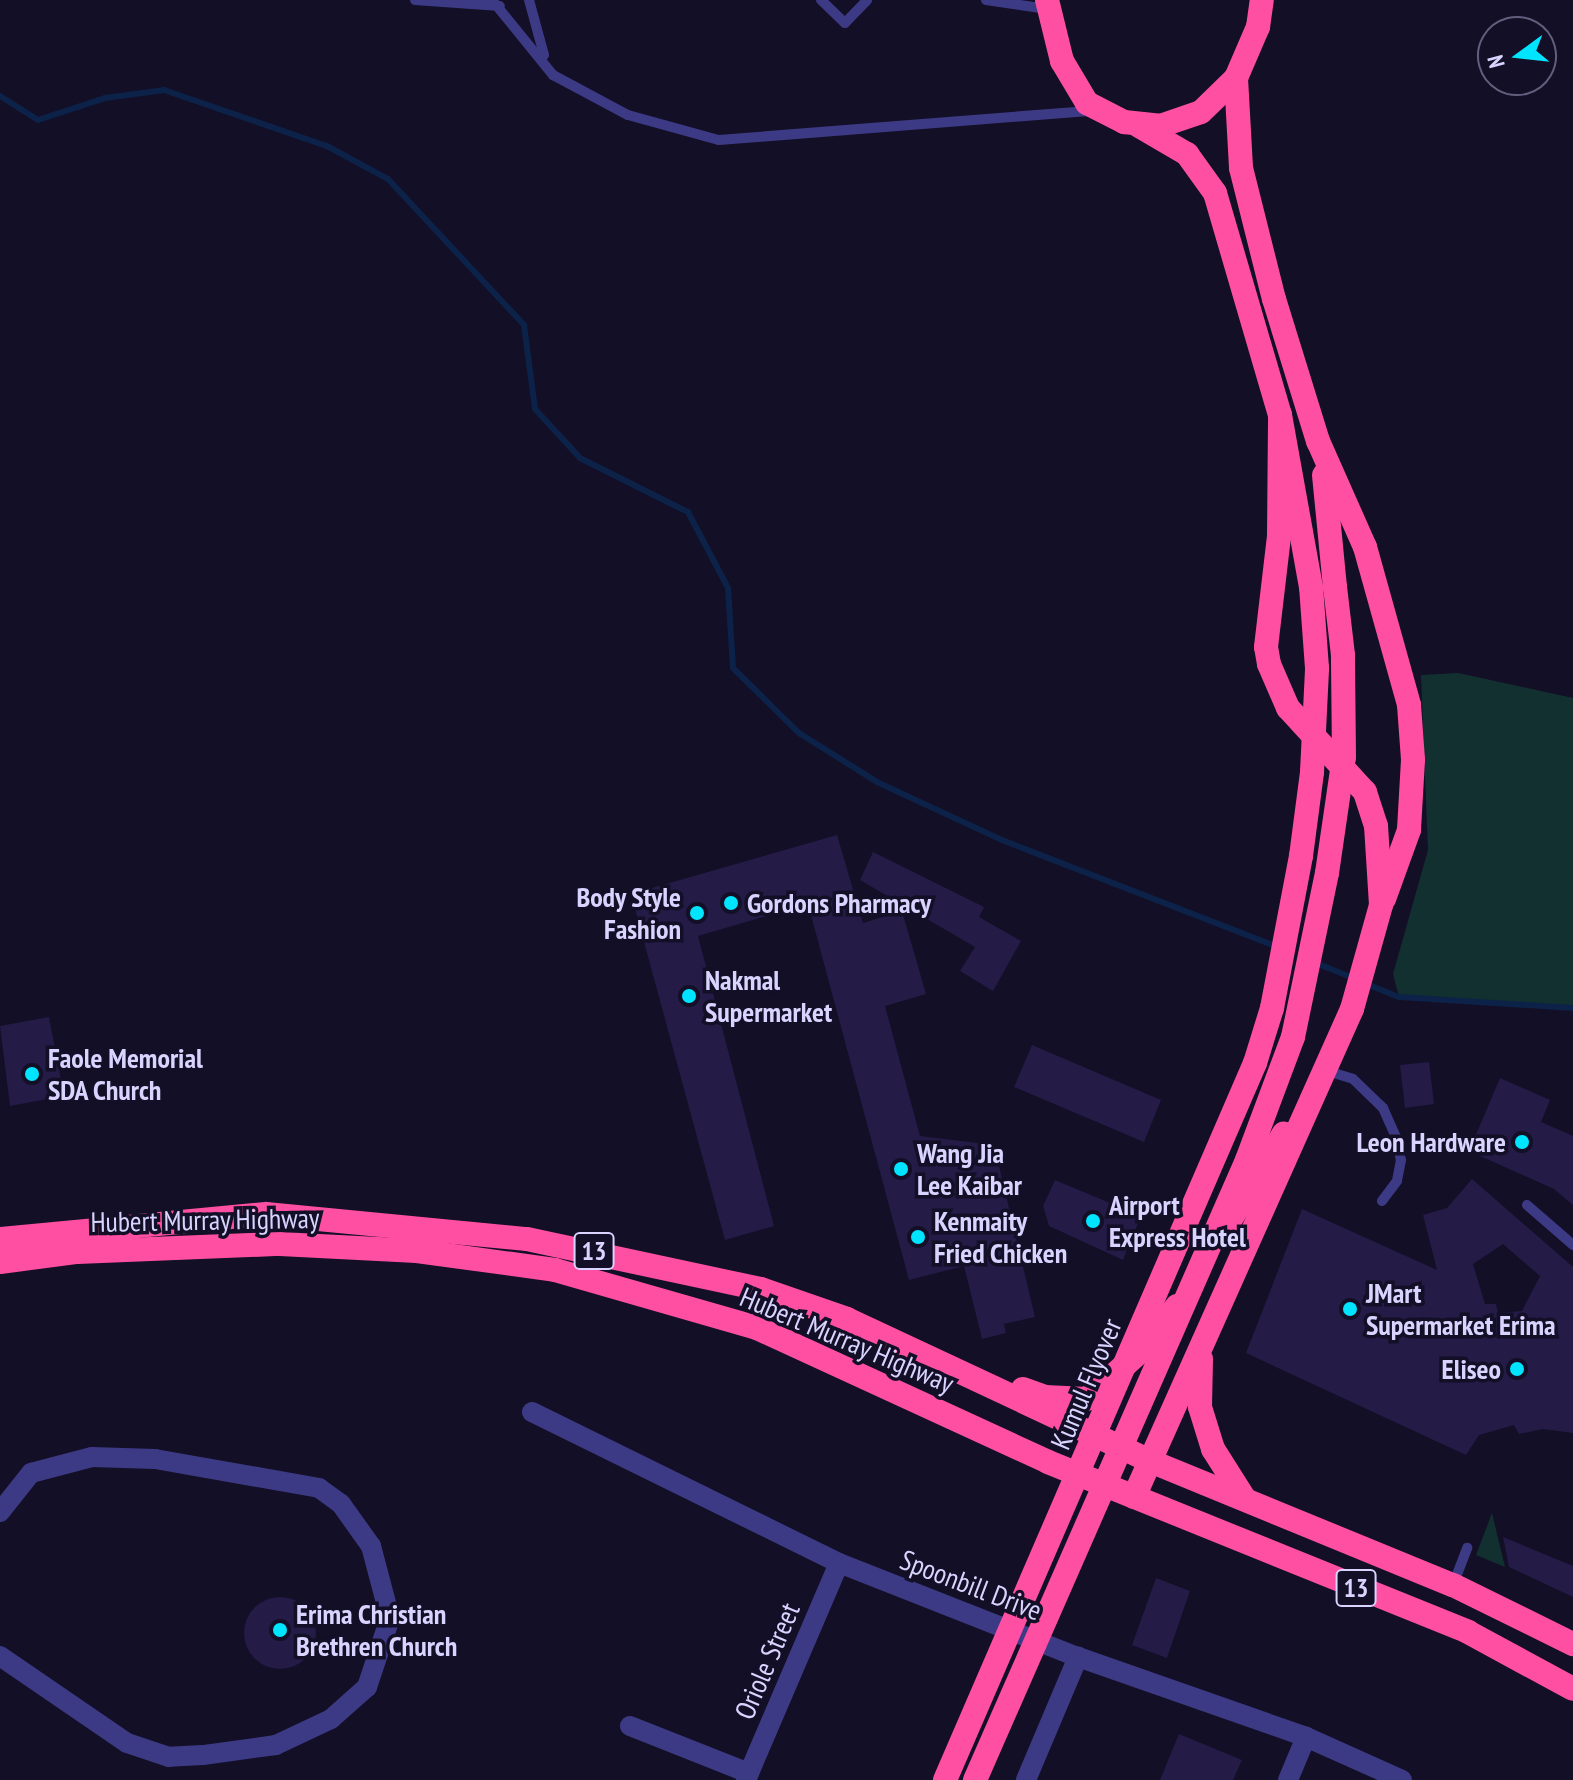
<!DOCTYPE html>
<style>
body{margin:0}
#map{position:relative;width:1573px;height:1780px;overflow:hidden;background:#130f26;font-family:"PT Sans Narrow",sans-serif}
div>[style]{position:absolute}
.green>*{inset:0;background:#12302f}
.stream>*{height:6px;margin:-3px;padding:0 3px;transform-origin:3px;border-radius:3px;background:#0c2248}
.building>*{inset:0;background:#241b47}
.round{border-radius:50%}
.lane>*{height:10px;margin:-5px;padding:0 5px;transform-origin:5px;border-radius:5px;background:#3d3a85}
.street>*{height:20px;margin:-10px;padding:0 10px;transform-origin:10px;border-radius:10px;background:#3d3a85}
.highway>*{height:24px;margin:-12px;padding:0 12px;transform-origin:12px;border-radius:12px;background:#ff4fa3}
.highway-bridge>*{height:24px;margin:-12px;padding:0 12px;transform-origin:12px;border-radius:12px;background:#ff4fa3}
.dots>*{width:22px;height:22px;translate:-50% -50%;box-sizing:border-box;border:4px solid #130f26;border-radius:50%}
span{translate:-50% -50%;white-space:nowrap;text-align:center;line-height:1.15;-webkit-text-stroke:7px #130f26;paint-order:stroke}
.shield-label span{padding:2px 6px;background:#130f26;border:2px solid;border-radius:6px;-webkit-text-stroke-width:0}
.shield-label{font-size:26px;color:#d9d4ff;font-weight:700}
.poi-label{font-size:28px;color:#d9d4ff;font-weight:700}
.right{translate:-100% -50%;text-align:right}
.left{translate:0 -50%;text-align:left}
.street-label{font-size:28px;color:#d9d4ff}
.north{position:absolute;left:1477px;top:16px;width:80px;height:80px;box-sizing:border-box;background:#130f26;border:2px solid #625e7d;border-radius:50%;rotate:255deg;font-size:22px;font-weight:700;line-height:32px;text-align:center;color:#d9d4ff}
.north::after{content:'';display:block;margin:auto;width:28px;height:36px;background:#00e5ff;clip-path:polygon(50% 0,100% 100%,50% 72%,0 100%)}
</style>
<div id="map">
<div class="green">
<div style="clip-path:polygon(1458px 673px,1573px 698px,1573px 1008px,1399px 997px,1393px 974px,1428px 850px,1421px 675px)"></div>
<div style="clip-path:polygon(1492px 1513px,1505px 1567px,1476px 1555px)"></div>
</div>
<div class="stream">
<div style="left:0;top:96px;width:45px;rotate:32.3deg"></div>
<div style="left:38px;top:120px;width:71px;rotate:-18.2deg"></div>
<div style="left:105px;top:98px;width:60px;rotate:-7.7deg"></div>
<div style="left:164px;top:90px;width:172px;rotate:19deg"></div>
<div style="left:327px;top:146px;width:69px;rotate:28.4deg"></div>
<div style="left:388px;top:179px;width:200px;rotate:47deg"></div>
<div style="left:524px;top:325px;width:85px;rotate:82.5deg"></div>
<div style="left:535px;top:409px;width:67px;rotate:47.4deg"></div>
<div style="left:580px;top:458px;width:121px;rotate:26.6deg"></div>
<div style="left:688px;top:512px;width:86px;rotate:62.2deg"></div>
<div style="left:728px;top:588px;width:80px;rotate:86.4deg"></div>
<div style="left:733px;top:668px;width:93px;rotate:44.6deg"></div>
<div style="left:799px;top:733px;width:92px;rotate:32.1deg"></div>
<div style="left:877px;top:782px;width:138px;rotate:24.9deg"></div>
<div style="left:1002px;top:840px;width:298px;rotate:21.2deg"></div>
<div style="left:1316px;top:963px;width:40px;rotate:22deg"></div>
<div style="left:1364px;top:983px;width:38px;rotate:22deg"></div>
<div style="left:1399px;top:997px;width:174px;rotate:3.6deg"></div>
</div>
<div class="building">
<div style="clip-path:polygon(837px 835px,863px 923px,902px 911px,926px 994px,885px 1006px,920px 1136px,994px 1145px,1035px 1317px,1004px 1324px,1006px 1333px,982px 1339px,964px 1266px,909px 1280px,808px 904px,698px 936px,774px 1226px,725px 1240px,631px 894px)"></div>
<div style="clip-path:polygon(873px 852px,984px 907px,979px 917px,1021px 941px,993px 991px,960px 971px,975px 947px,860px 880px)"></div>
<div style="clip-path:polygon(49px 1017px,64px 1096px,10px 1106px,0 1026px)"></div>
<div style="clip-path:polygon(1032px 1045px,1161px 1100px,1144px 1142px,1014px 1087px)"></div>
<div style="clip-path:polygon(1429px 1062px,1434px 1104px,1405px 1108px,1400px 1065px)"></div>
<div style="clip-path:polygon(1500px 1078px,1550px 1100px,1541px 1122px,1573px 1136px,1573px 1205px,1554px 1189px,1469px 1151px)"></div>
<div style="clip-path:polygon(evenodd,1472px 1179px,1573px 1267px,1573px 1433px,1543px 1429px,1519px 1434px,1514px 1425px,1479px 1435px,1466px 1455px,1246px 1353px,1302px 1209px,1437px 1270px,1423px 1215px,1447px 1208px,1472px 1179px,1503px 1244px,1540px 1276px,1522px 1311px,1498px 1313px,1496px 1304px,1485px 1304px,1473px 1264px,1503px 1244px)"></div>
<div style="clip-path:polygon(1055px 1180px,1141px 1216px,1123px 1260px,1049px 1226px,1043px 1206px)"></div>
<div style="clip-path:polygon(1503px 1537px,1573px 1566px,1573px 1597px,1509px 1567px)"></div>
<div style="clip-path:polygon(1156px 1578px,1190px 1591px,1167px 1658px,1132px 1645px)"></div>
<div class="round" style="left:244px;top:1597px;width:72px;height:72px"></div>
<div style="clip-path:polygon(1179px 1734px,1242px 1760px,1233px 1780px,1160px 1780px)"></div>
</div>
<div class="lane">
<div style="left:415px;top:0;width:85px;rotate:4deg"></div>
<div style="left:492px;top:0;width:97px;rotate:50.9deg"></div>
<div style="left:553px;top:75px;width:85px;rotate:28.1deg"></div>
<div style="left:628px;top:115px;width:94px;rotate:15.4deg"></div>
<div style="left:719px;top:140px;width:371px;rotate:-4.5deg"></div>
<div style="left:529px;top:0;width:57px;rotate:74.7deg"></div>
<div style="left:821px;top:0;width:33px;rotate:44deg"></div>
<div style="left:845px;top:23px;width:32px;rotate:-46deg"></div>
<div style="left:986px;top:0;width:62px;rotate:8.4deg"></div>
<div style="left:1324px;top:1070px;width:30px;rotate:17deg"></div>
<div style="left:1353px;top:1079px;width:42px;rotate:44deg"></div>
<div style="left:1383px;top:1108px;width:32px;rotate:66deg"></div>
<div style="left:1396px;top:1137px;width:24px;rotate:78deg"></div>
<div style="left:1401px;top:1160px;width:21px;rotate:101deg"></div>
<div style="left:1397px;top:1181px;width:25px;rotate:127deg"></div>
<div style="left:1527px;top:1205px;width:61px;rotate:41deg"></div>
<div style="left:1453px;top:1585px;width:40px;rotate:-69deg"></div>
</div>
<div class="street">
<div style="left:532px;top:1412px;width:342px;rotate:26.2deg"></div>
<div style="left:839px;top:1563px;width:257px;rotate:21.5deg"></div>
<div style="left:1078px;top:1657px;width:242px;rotate:19.3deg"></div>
<div style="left:1306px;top:1737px;width:105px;rotate:24.1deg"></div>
<div style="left:0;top:1512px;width:50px;rotate:-51.5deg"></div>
<div style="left:31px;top:1473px;width:63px;rotate:-14.7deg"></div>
<div style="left:92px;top:1457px;width:63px;rotate:1.8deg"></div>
<div style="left:155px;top:1459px;width:167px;rotate:10deg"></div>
<div style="left:319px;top:1488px;width:27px;rotate:36deg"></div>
<div style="left:341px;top:1504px;width:52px;rotate:54.5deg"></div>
<div style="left:371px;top:1546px;width:74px;rotate:75.2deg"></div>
<div style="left:390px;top:1618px;width:73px;rotate:108.4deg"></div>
<div style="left:367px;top:1687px;width:48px;rotate:138.4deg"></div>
<div style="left:331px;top:1719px;width:61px;rotate:154.7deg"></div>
<div style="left:276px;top:1745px;width:74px;rotate:172.2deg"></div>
<div style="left:203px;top:1755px;width:34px;rotate:177deg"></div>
<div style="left:169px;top:1757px;width:44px;rotate:-161.6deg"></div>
<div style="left:127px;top:1743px;width:154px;rotate:-145.6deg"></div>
<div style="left:630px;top:1726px;width:128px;rotate:21.6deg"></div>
<div style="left:746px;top:1780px;width:236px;rotate:-66.8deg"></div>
<div style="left:1026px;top:1780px;width:134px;rotate:-67.1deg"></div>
<div style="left:1288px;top:1780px;width:47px;rotate:-67.3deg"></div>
</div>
<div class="highway">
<div style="left:1047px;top:0;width:63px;rotate:76.2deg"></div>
<div style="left:1062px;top:61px;width:49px;rotate:59.2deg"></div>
<div style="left:1087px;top:103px;width:42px;rotate:27.2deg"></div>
<div style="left:1124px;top:122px;width:36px;rotate:6deg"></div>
<div style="left:1160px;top:126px;width:43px;rotate:-18.9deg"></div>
<div style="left:1201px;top:112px;width:49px;rotate:-44.2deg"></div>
<div style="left:1236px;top:78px;width:56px;rotate:-66.7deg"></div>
<div style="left:1258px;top:27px;width:27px;rotate:-82deg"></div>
<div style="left:1236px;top:78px;width:90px;rotate:86.8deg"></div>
<div style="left:1241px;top:168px;width:135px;rotate:75.9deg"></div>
<div style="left:1274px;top:299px;width:149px;rotate:72.8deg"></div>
<div style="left:1318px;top:441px;width:116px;rotate:66.1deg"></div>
<div style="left:1365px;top:547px;width:164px;rotate:74.4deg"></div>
<div style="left:1409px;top:705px;width:55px;rotate:85.8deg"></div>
<div style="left:1413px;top:760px;width:70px;rotate:93.3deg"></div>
<div style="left:1409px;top:830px;width:73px;rotate:109.9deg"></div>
<div style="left:1139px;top:126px;width:56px;rotate:30.3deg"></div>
<div style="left:1187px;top:154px;width:48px;rotate:54.3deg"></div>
<div style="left:1215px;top:193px;width:231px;rotate:73.7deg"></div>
<div style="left:1280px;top:415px;width:175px;rotate:79.8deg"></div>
<div style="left:1324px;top:475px;width:113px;rotate:84.4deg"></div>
<div style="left:1226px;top:1227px;width:110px;rotate:-58.3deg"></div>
<div style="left:0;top:1239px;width:267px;rotate:-5.4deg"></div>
<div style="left:266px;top:1214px;width:262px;rotate:5.5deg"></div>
<div style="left:527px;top:1239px;width:239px;rotate:12.1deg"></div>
<div style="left:761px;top:1289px;width:91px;rotate:19.2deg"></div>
<div style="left:847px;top:1319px;width:335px;rotate:25.1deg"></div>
<div style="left:1150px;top:1461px;width:327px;rotate:22.3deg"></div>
<div style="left:1453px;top:1585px;width:134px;rotate:26.2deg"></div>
<div style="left:0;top:1262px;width:78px;rotate:-7.4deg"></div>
<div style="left:77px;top:1252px;width:203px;rotate:-2.3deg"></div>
<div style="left:280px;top:1244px;width:137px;rotate:2.9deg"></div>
<div style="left:417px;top:1251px;width:139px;rotate:7.8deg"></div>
<div style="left:555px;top:1270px;width:210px;rotate:16deg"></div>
<div style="left:757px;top:1328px;width:320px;rotate:24.7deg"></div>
<div style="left:1048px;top:1462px;width:453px;rotate:22deg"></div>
<div style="left:1468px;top:1632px;width:119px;rotate:28.5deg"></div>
<div style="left:1201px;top:1359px;width:48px;rotate:91.2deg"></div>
<div style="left:1200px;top:1407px;width:44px;rotate:72.8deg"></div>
<div style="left:1213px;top:1449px;width:58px;rotate:57.7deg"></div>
<div style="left:1023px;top:1389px;width:23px;rotate:20deg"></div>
<div style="left:1045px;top:1397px;width:42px;rotate:2.7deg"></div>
<div style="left:1087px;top:1399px;width:75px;rotate:-41.8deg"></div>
<div style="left:1143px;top:1349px;width:55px;rotate:-51.7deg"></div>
<div style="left:1134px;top:1497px;width:534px;rotate:-65.93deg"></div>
<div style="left:1352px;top:1009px;width:108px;rotate:-74.4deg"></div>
<div style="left:1381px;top:905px;width:79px;rotate:-93.6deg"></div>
<div style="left:1376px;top:826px;width:36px;rotate:-108deg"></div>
<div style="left:1365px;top:792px;width:114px;rotate:-132.5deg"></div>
<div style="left:1288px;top:708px;width:48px;rotate:-113.4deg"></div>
<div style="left:1269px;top:664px;width:17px;rotate:-100deg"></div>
<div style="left:1266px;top:647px;width:112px;rotate:-83.3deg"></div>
<div style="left:1279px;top:536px;width:121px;rotate:-89.5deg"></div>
</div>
<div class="highway-bridge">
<div style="left:945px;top:1780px;width:781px;rotate:-66.62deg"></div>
<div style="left:1255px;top:1063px;width:58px;rotate:-72.8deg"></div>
<div style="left:1272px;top:1008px;width:155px;rotate:-79.2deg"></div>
<div style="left:1301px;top:856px;width:85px;rotate:-82.5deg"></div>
<div style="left:1312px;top:772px;width:104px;rotate:-87.2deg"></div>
<div style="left:1317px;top:668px;width:81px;rotate:-94.2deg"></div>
<div style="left:975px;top:1780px;width:677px;rotate:-66.31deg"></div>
<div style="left:1247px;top:1160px;width:131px;rotate:-69.5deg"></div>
<div style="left:1293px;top:1037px;width:167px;rotate:-78.3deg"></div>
<div style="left:1327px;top:873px;width:117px;rotate:-81.7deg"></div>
<div style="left:1344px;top:757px;width:102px;rotate:-90.6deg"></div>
<div style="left:1343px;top:655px;width:68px;rotate:-96.7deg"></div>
</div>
<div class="dots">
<div style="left:731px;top:903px;background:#00e5ff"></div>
<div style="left:697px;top:913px;background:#00e5ff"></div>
<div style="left:689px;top:996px;background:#00e5ff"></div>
<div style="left:32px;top:1074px;background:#00e5ff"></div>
<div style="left:1522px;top:1142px;background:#00e5ff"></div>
<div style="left:901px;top:1169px;background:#00e5ff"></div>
<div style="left:1093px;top:1221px;background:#00e5ff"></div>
<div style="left:918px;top:1237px;background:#00e5ff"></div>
<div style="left:1350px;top:1309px;background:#00e5ff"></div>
<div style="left:1517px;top:1369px;background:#00e5ff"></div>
<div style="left:280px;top:1630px;background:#00e5ff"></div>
</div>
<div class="shield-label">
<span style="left:594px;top:1251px">13</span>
<span style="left:1356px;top:1588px">13</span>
</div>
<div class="poi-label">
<span class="right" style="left:681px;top:913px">Body Style<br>Fashion</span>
<span class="left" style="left:747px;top:903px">Gordons Pharmacy</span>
<span class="left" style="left:705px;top:996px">Nakmal<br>Supermarket</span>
<span class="left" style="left:48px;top:1074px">Faole Memorial<br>SDA Church</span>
<span class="right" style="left:1506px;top:1142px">Leon Hardware</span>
<span class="left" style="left:917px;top:1169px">Wang Jia<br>Lee Kaibar</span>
<span class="left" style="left:1109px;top:1221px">Airport<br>Express Hotel</span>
<span class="left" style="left:934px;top:1237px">Kenmaity<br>Fried Chicken</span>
<span class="left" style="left:1366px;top:1309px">JMart<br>Supermarket Erima</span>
<span class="right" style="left:1501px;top:1369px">Eliseo</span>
<span class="left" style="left:296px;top:1630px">Erima Christian<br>Brethren Church</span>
</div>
<div class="street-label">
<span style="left:205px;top:1220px;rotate:-1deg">Hubert Murray Highway</span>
<span style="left:847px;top:1340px;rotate:23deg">Hubert Murray Highway</span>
<span style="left:1086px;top:1384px;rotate:-67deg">Kumul Flyover</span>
<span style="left:971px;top:1585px;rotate:21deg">Spoonbill Drive</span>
<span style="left:767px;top:1661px;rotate:-67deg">Oriole Street</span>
</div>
<div class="north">N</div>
</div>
